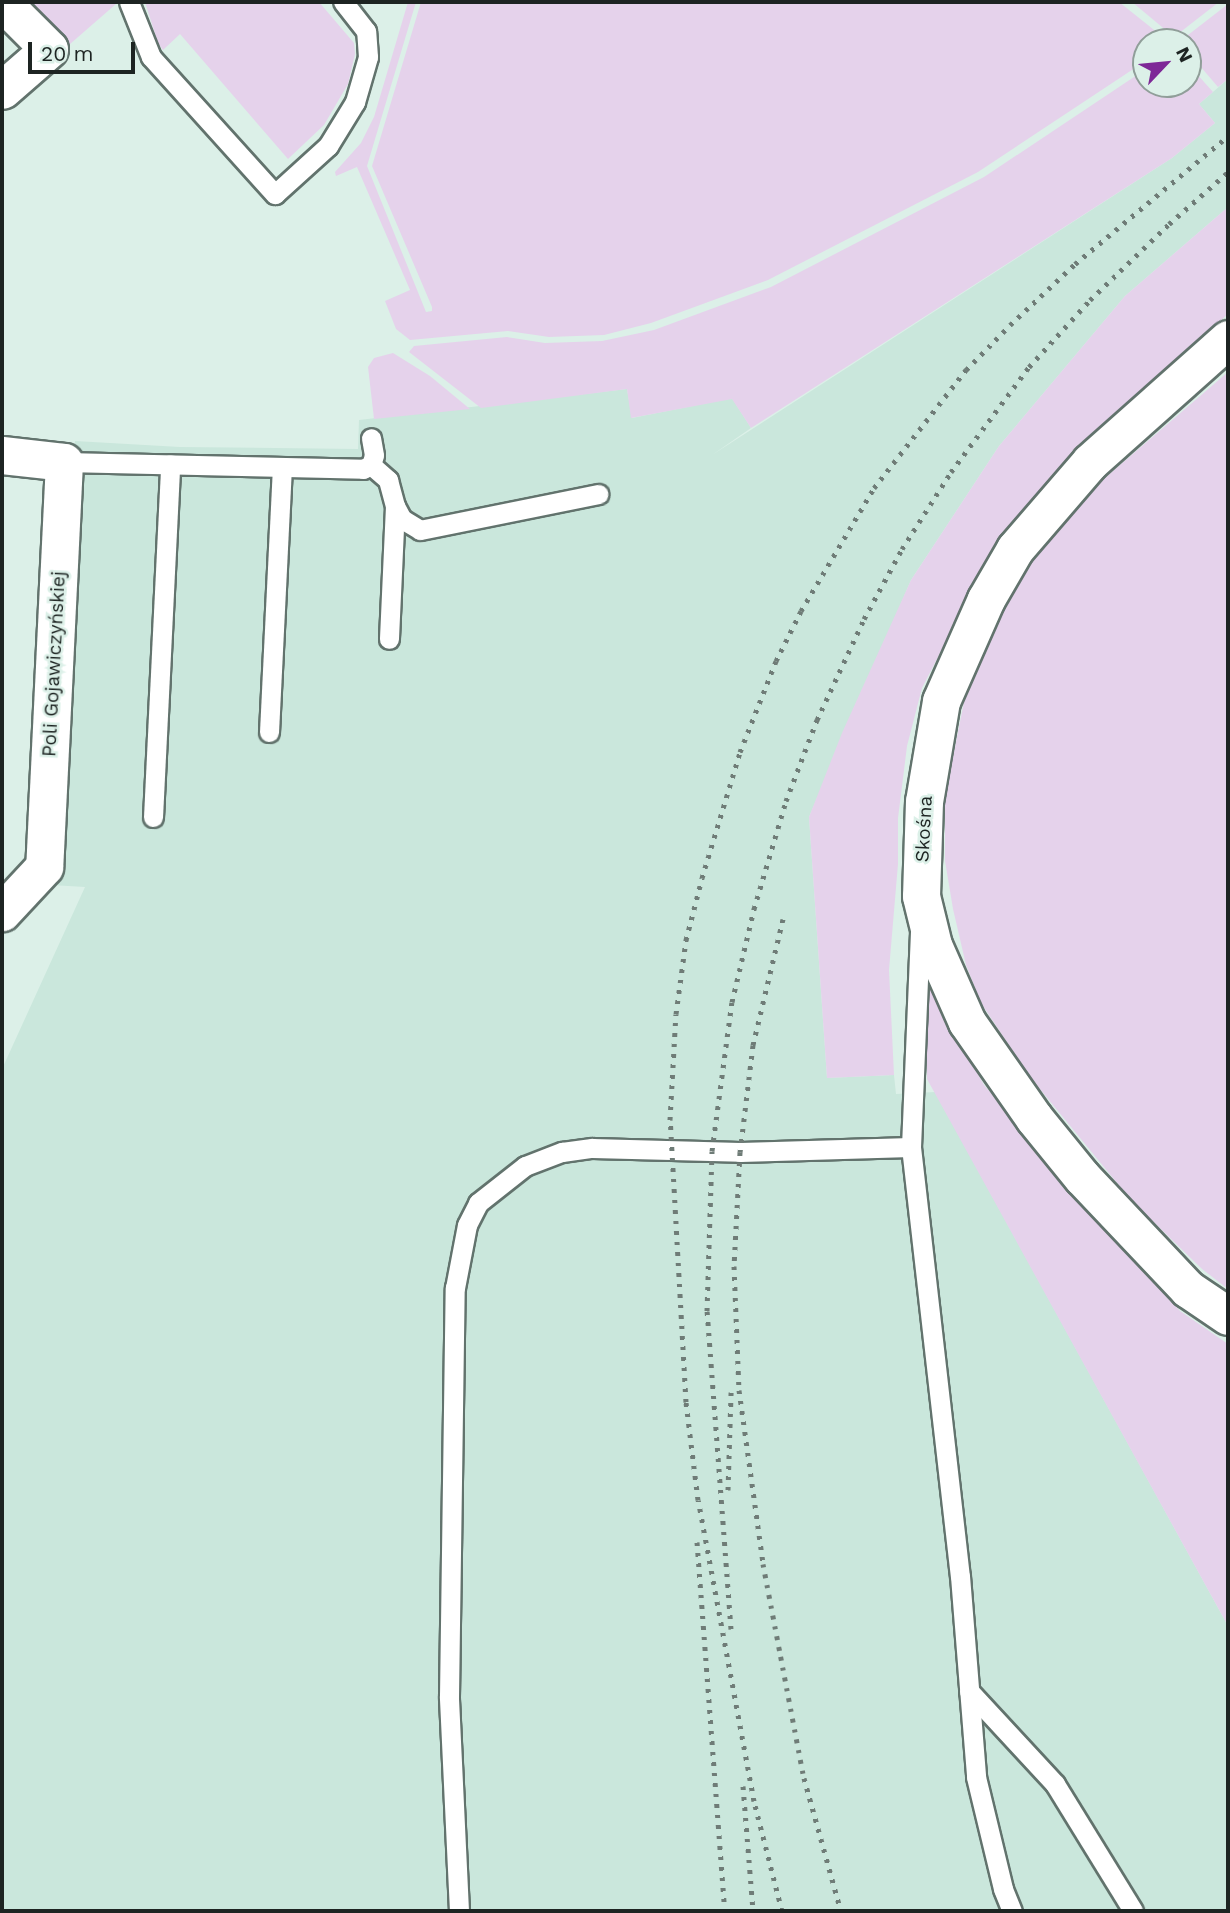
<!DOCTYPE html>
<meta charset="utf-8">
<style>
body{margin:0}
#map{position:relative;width:1230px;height:1913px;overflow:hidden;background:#dcf0e8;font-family:"Work Sans",sans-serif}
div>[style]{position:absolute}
.built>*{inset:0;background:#cae7dc}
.green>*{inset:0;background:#e5d2eb}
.roads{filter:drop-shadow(2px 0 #62736d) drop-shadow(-2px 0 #62736d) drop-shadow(0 2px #62736d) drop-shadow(0 -2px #62736d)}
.lane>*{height:19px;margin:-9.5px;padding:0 9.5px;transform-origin:9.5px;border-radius:9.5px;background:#fff}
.street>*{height:37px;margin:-18.5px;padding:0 18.5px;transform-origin:18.5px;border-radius:18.5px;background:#fff}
.rail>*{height:5px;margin-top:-2.5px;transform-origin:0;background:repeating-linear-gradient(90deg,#6f7c77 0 3.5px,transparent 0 10.5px)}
span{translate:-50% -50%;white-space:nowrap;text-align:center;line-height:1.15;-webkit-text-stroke:5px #dcf0e8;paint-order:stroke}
.street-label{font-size:19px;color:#1d2422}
.frame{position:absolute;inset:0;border:4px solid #1d2422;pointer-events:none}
.north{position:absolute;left:1132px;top:28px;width:70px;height:70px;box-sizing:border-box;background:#dcf0e8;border:2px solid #909e99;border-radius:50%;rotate:64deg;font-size:19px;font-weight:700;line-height:28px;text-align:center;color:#1d2422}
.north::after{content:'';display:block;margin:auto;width:24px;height:32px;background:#7e2897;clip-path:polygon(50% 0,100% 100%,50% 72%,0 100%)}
.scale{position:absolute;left:28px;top:42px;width:107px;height:32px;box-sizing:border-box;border:4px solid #1d2422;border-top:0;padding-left:9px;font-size:21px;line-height:24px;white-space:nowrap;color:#1d2422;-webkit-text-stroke:5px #dcf0e8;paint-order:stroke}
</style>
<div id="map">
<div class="built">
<div style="clip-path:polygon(1228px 79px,1228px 207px,1125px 296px,999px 446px,911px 580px,809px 817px,827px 1078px,894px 1075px,896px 1094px,935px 1092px,1228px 1626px,1228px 1911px,2px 1911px,2px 1069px,85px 887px,51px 885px,75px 441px,180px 447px,358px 449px,359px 420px,627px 389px,632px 418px,732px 398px,751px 428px,712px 455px,1172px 158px,1215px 123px,1199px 104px)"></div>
</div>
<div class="green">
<div style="clip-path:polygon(15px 2px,115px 2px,116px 4px,62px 51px)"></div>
<div style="clip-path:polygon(145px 2px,319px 2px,354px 43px,355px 54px,348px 84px,324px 125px,288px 159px,180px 34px,163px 50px,158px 43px)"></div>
<div style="clip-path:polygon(408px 2px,416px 2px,367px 166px,426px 312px,432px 311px,432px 307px,372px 166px,421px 2px,1119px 2px,1168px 41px,1146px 42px,1144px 62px,978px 172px,768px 280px,651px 323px,604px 335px,549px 337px,508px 331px,410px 340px,396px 329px,385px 301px,410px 290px,357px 167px,336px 176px,335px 172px,361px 143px,374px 117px)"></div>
<div style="clip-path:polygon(1132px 2px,1219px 2px,1174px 37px)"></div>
<div style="clip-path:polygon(1228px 4px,1228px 79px,1218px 87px,1188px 52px,1188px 42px,1179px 42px)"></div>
<div style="clip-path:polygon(1188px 64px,1213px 92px,1199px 104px,1215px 123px,1172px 158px,751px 428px,732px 399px,631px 418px,627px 389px,481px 408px,409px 352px,414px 346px,507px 337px,545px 343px,602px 341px,654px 330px,771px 287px,984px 177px,1146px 69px,1146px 84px,1188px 84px)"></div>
<div style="clip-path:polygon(1228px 207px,1228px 314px,1083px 444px,954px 626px,922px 688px,907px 746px,898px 818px,898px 864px,889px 970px,894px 1075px,827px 1078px,809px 817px,842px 733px,911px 580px,999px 446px,1125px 296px)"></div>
<div style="clip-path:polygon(393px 353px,430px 376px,470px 409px,374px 419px,368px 367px,374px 358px)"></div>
<div style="clip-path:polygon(1228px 372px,1228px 1289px,1202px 1269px,1131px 1200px,1030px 1077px,981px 1003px,966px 965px,953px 909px,945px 861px,945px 797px,965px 697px,1007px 597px,1035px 550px,1106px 477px)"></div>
<div style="clip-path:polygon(927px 957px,947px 1019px,984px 1085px,1180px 1311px,1228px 1344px,1228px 1626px,927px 1079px)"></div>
</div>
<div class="roads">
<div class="lane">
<div style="left:129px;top:2px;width:59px;rotate:68.2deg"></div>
<div style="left:151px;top:57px;width:185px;rotate:47.9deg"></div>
<div style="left:275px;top:194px;width:72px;rotate:-42.2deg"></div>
<div style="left:328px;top:146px;width:52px;rotate:-58.5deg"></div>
<div style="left:355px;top:102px;width:47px;rotate:-73.9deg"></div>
<div style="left:368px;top:57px;width:26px;rotate:-94deg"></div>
<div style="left:366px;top:31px;width:37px;rotate:-128deg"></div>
<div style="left:64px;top:462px;width:299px;rotate:1.3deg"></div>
<div style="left:363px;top:469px;width:9px;rotate:-27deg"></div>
<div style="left:371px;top:465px;width:10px;rotate:-73deg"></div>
<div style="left:374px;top:455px;width:17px;rotate:-100deg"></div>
<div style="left:371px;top:465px;width:23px;rotate:41deg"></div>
<div style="left:388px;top:480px;width:27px;rotate:75deg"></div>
<div style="left:395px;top:506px;width:133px;rotate:92.6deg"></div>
<div style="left:395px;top:506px;width:15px;rotate:62deg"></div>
<div style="left:402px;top:519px;width:21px;rotate:31deg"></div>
<div style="left:420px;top:530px;width:182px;rotate:-11.4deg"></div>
<div style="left:269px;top:732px;width:265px;rotate:-87.2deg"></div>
<div style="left:153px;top:817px;width:353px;rotate:-87.2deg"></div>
<div style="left:920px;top:932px;width:215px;rotate:92.4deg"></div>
<div style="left:911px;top:1147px;width:432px;rotate:83.5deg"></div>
<div style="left:960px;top:1576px;width:202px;rotate:85.4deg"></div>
<div style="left:976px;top:1777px;width:115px;rotate:76.4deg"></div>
<div style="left:1003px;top:1889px;width:24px;rotate:68deg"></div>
<div style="left:969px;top:1691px;width:127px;rotate:47.2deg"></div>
<div style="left:1055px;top:1784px;width:149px;rotate:58.4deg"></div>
<div style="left:459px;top:1911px;width:215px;rotate:-92.7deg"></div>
<div style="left:449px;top:1696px;width:408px;rotate:-89.2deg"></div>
<div style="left:455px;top:1288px;width:64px;rotate:-79.2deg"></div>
<div style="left:467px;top:1225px;width:25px;rotate:-63deg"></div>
<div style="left:478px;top:1203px;width:60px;rotate:-38.2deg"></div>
<div style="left:525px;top:1166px;width:40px;rotate:-21deg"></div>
<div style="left:562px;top:1152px;width:30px;rotate:-8deg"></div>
<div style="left:592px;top:1148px;width:148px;rotate:1.5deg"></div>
<div style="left:740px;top:1152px;width:171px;rotate:-1.7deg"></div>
</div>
<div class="street">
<div style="left:2px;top:2px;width:66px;rotate:45deg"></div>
<div style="left:49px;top:49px;width:62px;rotate:138.9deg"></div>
<div style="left:1228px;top:339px;width:185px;rotate:138.3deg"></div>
<div style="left:1090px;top:462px;width:115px;rotate:130.8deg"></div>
<div style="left:1015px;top:549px;width:58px;rotate:120.1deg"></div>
<div style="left:986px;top:599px;width:111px;rotate:113.8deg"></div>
<div style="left:941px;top:701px;width:101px;rotate:99.6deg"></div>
<div style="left:924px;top:801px;width:95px;rotate:91.8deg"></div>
<div style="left:921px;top:896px;width:50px;rotate:76.2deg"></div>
<div style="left:933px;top:945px;width:84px;rotate:66.2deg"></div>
<div style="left:967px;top:1022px;width:117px;rotate:55.1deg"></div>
<div style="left:1034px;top:1118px;width:76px;rotate:50.9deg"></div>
<div style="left:1082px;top:1177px;width:154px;rotate:46.6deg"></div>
<div style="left:1188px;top:1289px;width:48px;rotate:34deg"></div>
<div style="left:2px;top:455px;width:62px;rotate:6.4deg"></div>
<div style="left:64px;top:462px;width:405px;rotate:92.8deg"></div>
<div style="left:44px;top:867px;width:62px;rotate:133deg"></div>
</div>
</div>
<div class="rail">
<div style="left:783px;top:919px;width:130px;rotate:103.4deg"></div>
<div style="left:753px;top:1045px;width:108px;rotate:96.9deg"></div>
<div style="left:740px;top:1152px;width:114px;rotate:93deg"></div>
<div style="left:734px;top:1266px;width:124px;rotate:87.7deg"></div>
<div style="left:739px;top:1390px;width:176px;rotate:82.1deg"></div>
<div style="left:763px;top:1564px;width:218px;rotate:79.2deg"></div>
<div style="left:804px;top:1778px;width:138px;rotate:74.5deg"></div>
<div style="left:728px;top:1490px;width:98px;rotate:-88.2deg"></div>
<div style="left:697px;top:1542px;width:370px;rotate:85.7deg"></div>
<div style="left:731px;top:1629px;width:319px;rotate:-94.3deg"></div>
<div style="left:707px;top:1311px;width:160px;rotate:-88.2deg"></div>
<div style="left:712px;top:1151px;width:150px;rotate:-82.4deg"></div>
<div style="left:732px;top:1002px;width:96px;rotate:-76.7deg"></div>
<div style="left:754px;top:909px;width:113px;rotate:-73.5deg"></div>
<div style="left:786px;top:801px;width:87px;rotate:-69.1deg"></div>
<div style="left:817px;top:720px;width:111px;rotate:-65deg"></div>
<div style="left:864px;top:619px;width:80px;rotate:-61.5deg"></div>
<div style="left:902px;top:549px;width:91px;rotate:-57.5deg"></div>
<div style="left:951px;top:472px;width:131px;rotate:-53.4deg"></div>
<div style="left:1029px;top:367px;width:91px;rotate:-47.7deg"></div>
<div style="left:1090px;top:300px;width:110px;rotate:-43.9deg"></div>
<div style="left:1169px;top:224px;width:79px;rotate:-41.4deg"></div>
<div style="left:743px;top:1786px;width:125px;rotate:85.4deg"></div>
<div style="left:782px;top:1911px;width:114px;rotate:-104.3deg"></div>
<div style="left:754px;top:1801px;width:306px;rotate:-100.5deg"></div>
<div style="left:698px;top:1500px;width:99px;rotate:-97deg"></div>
<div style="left:686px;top:1402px;width:282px;rotate:-93.2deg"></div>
<div style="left:670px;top:1120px;width:106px;rotate:-86.8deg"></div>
<div style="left:676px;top:1014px;width:75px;rotate:-82.3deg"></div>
<div style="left:686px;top:940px;width:64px;rotate:-75.5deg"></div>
<div style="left:702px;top:878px;width:132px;rotate:-73.2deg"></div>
<div style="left:740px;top:752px;width:98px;rotate:-68.4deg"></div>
<div style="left:776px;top:661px;width:56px;rotate:-63.4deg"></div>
<div style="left:801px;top:611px;width:143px;rotate:-59.3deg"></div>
<div style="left:874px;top:488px;width:150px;rotate:-52.1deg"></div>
<div style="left:966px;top:370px;width:63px;rotate:-45.6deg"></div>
<div style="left:1010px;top:325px;width:89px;rotate:-43.2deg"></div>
<div style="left:1075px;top:264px;width:199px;rotate:-39.9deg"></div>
</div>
<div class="street-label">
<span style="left:54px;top:664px;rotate:-87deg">Poli Gojawiczyńskiej</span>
<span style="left:924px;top:829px;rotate:-87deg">Skośna</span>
</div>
<div class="frame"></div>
<div class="north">N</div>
<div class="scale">20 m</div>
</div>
